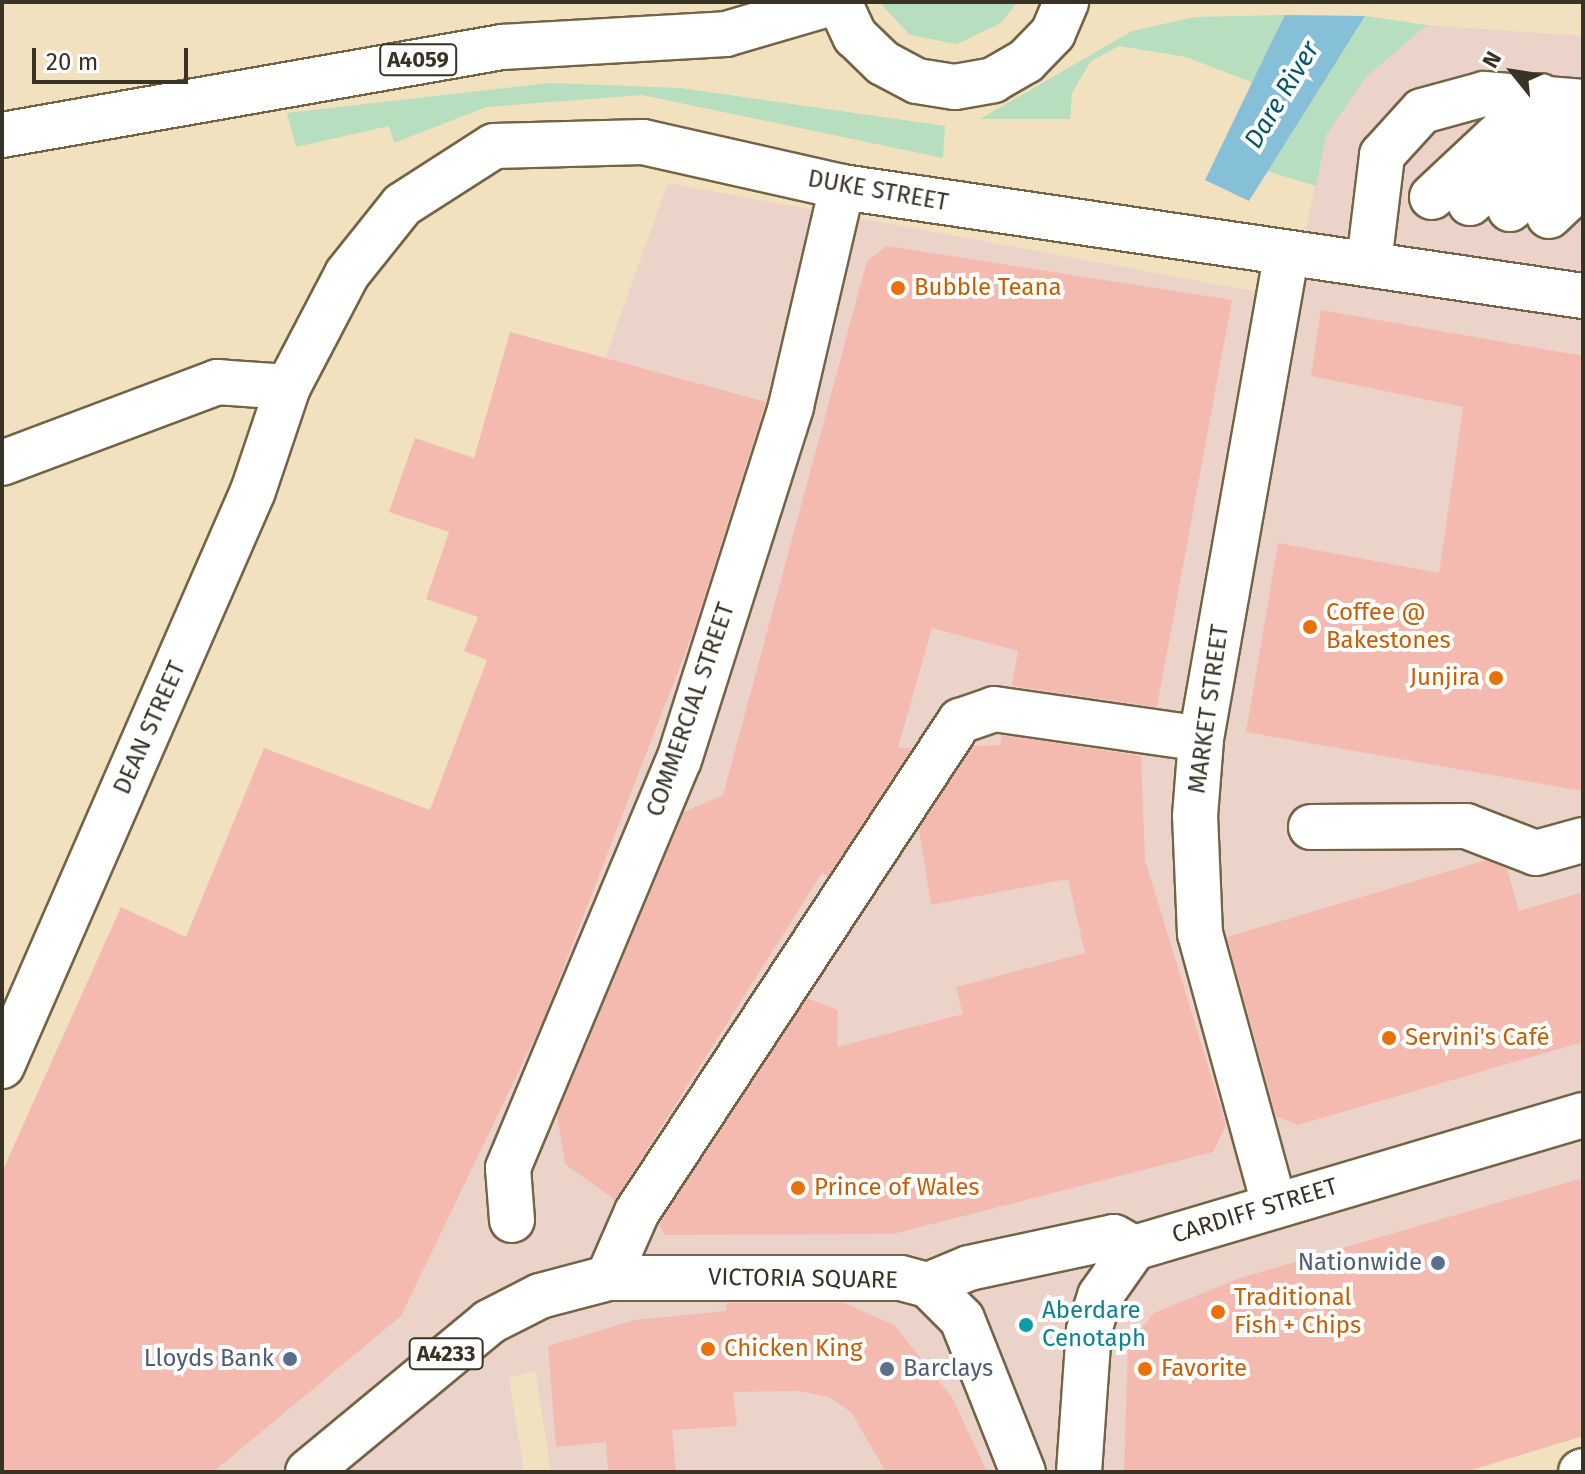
<!DOCTYPE html>
<meta charset="utf-8">
<style>
body{margin:0}
#map{position:relative;width:1585px;height:1474px;overflow:hidden;background:#f1e1bf;font-family:"Fira Sans",sans-serif}
div>[style]{position:absolute}
.commercial>*{inset:0;background:#ebd3c9}
.green>*{inset:0;background:#b6debf}
.water>*{inset:0;background:#86bfd8}
.pier>*{inset:0;background:#f1e1bf}
.building>*{inset:0;background:#f4bab0}
.roads{filter:drop-shadow(2px 0 #726445) drop-shadow(-2px 0 #726445) drop-shadow(0 2px #726445) drop-shadow(0 -2px #726445)}
.minor>*{height:44px;margin:-22px;padding:0 22px;transform-origin:22px;border-radius:22px;background:#fff}
.major>*{height:44px;margin:-22px;padding:0 22px;transform-origin:22px;border-radius:22px;background:#fff}
.dots>*{width:22px;height:22px;translate:-50% -50%;box-sizing:border-box;border:4px solid #fff;border-radius:50%}
span{translate:-50% -50%;white-space:nowrap;text-align:center;line-height:1.15;-webkit-text-stroke:8px #fff;paint-order:stroke}
.shield-label span{padding:2px 6px;background:#fff;border:2px solid;border-radius:6px;-webkit-text-stroke-width:0}
.shield-label{font-size:22px;color:#393325;font-weight:700}
.street-label{font-size:24px;color:#393325}
.food-label{font-size:24px;color:#c56008}
.left{translate:0 -50%;text-align:left}
.right{translate:-100% -50%;text-align:right}
.service-label{font-size:24px;color:#4e5e75}
.culture-label{font-size:24px;color:#0d838f}
.water-label{font-size:26px;color:#04556e;font-style:italic}
.frame{position:absolute;inset:0;border:4px solid #393325;pointer-events:none}
.north{position:absolute;left:1473px;top:32px;width:80px;height:80px;-webkit-text-stroke:6px #fff;paint-order:stroke;rotate:300deg;font-size:22px;font-weight:700;line-height:32px;text-align:center;color:#393325}
.north::after{content:'';display:block;margin:auto;width:28px;height:36px;background:#393325;clip-path:polygon(50% 0,100% 100%,50% 72%,0 100%)}
.scale{position:absolute;left:32px;top:48px;width:156px;height:36px;box-sizing:border-box;border:4px solid #393325;border-top:0;padding-left:10px;font-size:24px;line-height:28px;white-space:nowrap;color:#393325;-webkit-text-stroke:6px #fff;paint-order:stroke}
</style>
<div id="map">
<div class="commercial">
<div style="clip-path:polygon(1427px 25px,1583px 36px,1583px 1436px,1465px 1472px,551px 1472px,535px 1370px,509px 1378px,524px 1472px,2px 1472px,2px 1314px,330px 1123px,668px 183px,1291px 298px,1326px 135px,1366px 77px)"></div>
</div>
<div class="green">
<div style="clip-path:polygon(879px 2px,1017px 2px,1001px 23px,957px 44px,910px 35px)"></div>
<div style="clip-path:polygon(1284px 15px,1256px 84px,1186px 57px,1119px 46px,1091px 61px,1072px 93px,1070px 119px,980px 119px,1132px 31px,1195px 17px)"></div>
<div style="clip-path:polygon(1366px 16px,1427px 25px,1366px 77px,1326px 135px,1316px 186px,1267px 171px)"></div>
<div style="clip-path:polygon(550px 83px,681px 88px,945px 126px,943px 158px,642px 95px,486px 107px,394px 143px,389px 126px,296px 147px,287px 113px)"></div>
</div>
<div class="water">
<div style="clip-path:polygon(1291px 2px,1374px 2px,1249px 201px,1205px 180px)"></div>
</div>
<div class="pier">
<div style="clip-path:polygon(1291px 2px,1374px 2px,1366px 16px,1284px 15px)"></div>
</div>
<div class="building">
<div style="clip-path:polygon(887px 246px,1232px 300px,1157px 707px,1012px 686px,1018px 651px,932px 628px,898px 748px,912px 748px,828px 876px,822px 873px,615px 1200px,565px 1164px,557px 1115px,684px 812px,723px 795px,867px 261px)"></div>
<div style="clip-path:polygon(1321px 310px,1583px 356px,1583px 791px,1246px 732px,1278px 543px,1439px 573px,1463px 407px,1311px 376px)"></div>
<div style="clip-path:polygon(510px 332px,766px 402px,692px 635px,542px 1023px,401px 1316px,213px 1472px,2px 1472px,2px 1172px,121px 907px,186px 937px,264px 748px,430px 810px,487px 660px,464px 651px,478px 617px,426px 599px,449px 532px,389px 512px,415px 438px,474px 458px)"></div>
<div style="clip-path:polygon(1002px 735px,1141px 756px,1145px 860px,1226px 1125px,1213px 1152px,893px 1234px,664px 1235px,659px 1224px,807px 998px,838px 1010px,837px 1047px,963px 1014px,956px 987px,1085px 953px,1068px 879px,931px 905px,919px 829px,973px 746px,1000px 745px)"></div>
<div style="clip-path:polygon(1486px 860px,1507px 869px,1519px 911px,1583px 892px,1583px 1042px,1298px 1125px,1276px 1116px,1227px 937px)"></div>
<div style="clip-path:polygon(1583px 1178px,1583px 1436px,1465px 1472px,1124px 1472px,1128px 1346px,1154px 1313px,1240px 1278px)"></div>
<div style="clip-path:polygon(726px 1303px,844px 1303px,894px 1325px,952px 1397px,987px 1472px,886px 1472px,851px 1412px,829px 1397px,799px 1391px,733px 1392px,737px 1426px,672px 1430px,676px 1472px,608px 1472px,606px 1442px,556px 1447px,548px 1346px,635px 1320px,726px 1311px)"></div>
</div>
<div class="roads">
<div class="minor">
<div style="left:1432px;top:197px;width:148px;rotate:-43.1deg"></div>
<div style="left:1470px;top:203px;width:149px;rotate:-42.6deg"></div>
<div style="left:1510px;top:209px;width:99px;rotate:-42.5deg"></div>
<div style="left:1549px;top:216px;width:47px;rotate:-43.3deg"></div>
<div style="left:1369px;top:263px;width:109px;rotate:-83.1deg"></div>
<div style="left:1382px;top:155px;width:59px;rotate:-47.7deg"></div>
<div style="left:1422px;top:111px;width:64px;rotate:-15.3deg"></div>
<div style="left:1484px;top:94px;width:99px;rotate:4.6deg"></div>
<div style="left:2px;top:463px;width:230px;rotate:-20.6deg"></div>
<div style="left:217px;top:382px;width:71px;rotate:4deg"></div>
<div style="left:1311px;top:827px;width:155px;rotate:-0.4deg"></div>
<div style="left:1466px;top:826px;width:75px;rotate:21.1deg"></div>
<div style="left:1536px;top:853px;width:49px;rotate:-15.5deg"></div>
<div style="left:2px;top:1066px;width:627px;rotate:-66.42deg"></div>
<div style="left:253px;top:491px;width:110px;rotate:-71.4deg"></div>
<div style="left:288px;top:387px;width:127px;rotate:-62.4deg"></div>
<div style="left:347px;top:274px;width:88px;rotate:-51.4deg"></div>
<div style="left:402px;top:205px;width:109px;rotate:-32.7deg"></div>
<div style="left:494px;top:146px;width:149px;rotate:-1.5deg"></div>
<div style="left:643px;top:142px;width:204px;rotate:12.7deg"></div>
<div style="left:842px;top:187px;width:749px;rotate:8.37deg"></div>
<div style="left:1274px;top:1204px;width:280px;rotate:-105.3deg"></div>
<div style="left:1200px;top:934px;width:118px;rotate:-92.4deg"></div>
<div style="left:1195px;top:816px;width:77px;rotate:-85.5deg"></div>
<div style="left:1201px;top:739px;width:488px;rotate:-80deg"></div>
<div style="left:512px;top:1220px;width:52px;rotate:-94.4deg"></div>
<div style="left:508px;top:1168px;width:442px;rotate:-67.3deg"></div>
<div style="left:679px;top:760px;width:371px;rotate:-72.4deg"></div>
<div style="left:791px;top:406px;width:225px;rotate:-76.9deg"></div>
<div style="left:608px;top:1278px;width:72px;rotate:-66.3deg"></div>
<div style="left:637px;top:1212px;width:588px;rotate:-56.66deg"></div>
<div style="left:960px;top:721px;width:36px;rotate:-19deg"></div>
<div style="left:994px;top:709px;width:209px;rotate:8.2deg"></div>
<div style="left:1581px;top:1472px;width:2px;rotate:-27deg"></div>
</div>
<div class="major">
<div style="left:839px;top:2px;width:38px;rotate:65deg"></div>
<div style="left:855px;top:36px;width:39px;rotate:44deg"></div>
<div style="left:883px;top:63px;width:38px;rotate:28deg"></div>
<div style="left:917px;top:81px;width:38px;rotate:9deg"></div>
<div style="left:955px;top:87px;width:39px;rotate:-10deg"></div>
<div style="left:993px;top:80px;width:38px;rotate:-30deg"></div>
<div style="left:1026px;top:61px;width:39px;rotate:-46deg"></div>
<div style="left:1053px;top:33px;width:34px;rotate:-67deg"></div>
<div style="left:2px;top:135px;width:508px;rotate:-9.98deg"></div>
<div style="left:502px;top:47px;width:224px;rotate:-3.3deg"></div>
<div style="left:726px;top:34px;width:114px;rotate:-16.4deg"></div>
<div style="left:928px;top:1285px;width:44px;rotate:-22.5deg"></div>
<div style="left:969px;top:1268px;width:148px;rotate:-12.1deg"></div>
<div style="left:1114px;top:1237px;width:23px;rotate:29deg"></div>
<div style="left:1134px;top:1248px;width:468px;rotate:-16.5deg"></div>
<div style="left:308px;top:1472px;width:235px;rotate:-39.6deg"></div>
<div style="left:489px;top:1322px;width:57px;rotate:-27deg"></div>
<div style="left:540px;top:1296px;width:70px;rotate:-14.8deg"></div>
<div style="left:608px;top:1278px;width:293px"></div>
<div style="left:901px;top:1278px;width:28px;rotate:15deg"></div>
<div style="left:928px;top:1285px;width:48px;rotate:45deg"></div>
<div style="left:962px;top:1319px;width:165px;rotate:68.3deg"></div>
<div style="left:1079px;top:1472px;width:142px;rotate:-86deg"></div>
<div style="left:1089px;top:1330px;width:36px;rotate:-72deg"></div>
<div style="left:1100px;top:1296px;width:59px;rotate:-54.7deg"></div>
</div>
</div>
<div class="dots">
<div style="left:898px;top:288px;background:#e8710a"></div>
<div style="left:1310px;top:627px;background:#e8710a"></div>
<div style="left:1496px;top:678px;background:#e8710a"></div>
<div style="left:1389px;top:1038px;background:#e8710a"></div>
<div style="left:798px;top:1188px;background:#e8710a"></div>
<div style="left:1438px;top:1263px;background:#5c6f8a"></div>
<div style="left:1218px;top:1312px;background:#e8710a"></div>
<div style="left:1026px;top:1325px;background:#0f9aa8"></div>
<div style="left:708px;top:1349px;background:#e8710a"></div>
<div style="left:290px;top:1359px;background:#5c6f8a"></div>
<div style="left:887px;top:1369px;background:#5c6f8a"></div>
<div style="left:1145px;top:1369px;background:#e8710a"></div>
</div>
<div class="shield-label">
<span style="left:418px;top:60px">A4059</span>
<span style="left:446px;top:1354px">A4233</span>
</div>
<div class="street-label">
<span style="left:878px;top:191px;rotate:10deg">DUKE STREET</span>
<span style="left:1209px;top:709px;rotate:-82deg">MARKET STREET</span>
<span style="left:691px;top:710px;rotate:-71deg">COMMERCIAL STREET</span>
<span style="left:150px;top:728px;rotate:-66deg">DEAN STREET</span>
<span style="left:1255px;top:1211px;rotate:-17deg">CARDIFF STREET</span>
<span style="left:803px;top:1279px;rotate:1deg">VICTORIA SQUARE</span>
</div>
<div class="food-label">
<span class="left" style="left:914px;top:288px">Bubble Teana</span>
<span class="left" style="left:1326px;top:627px">Coffee @<br>Bakestones</span>
<span class="right" style="left:1480px;top:678px">Junjira</span>
<span class="left" style="left:1405px;top:1038px">Servini's Café</span>
<span class="left" style="left:814px;top:1188px">Prince of Wales</span>
<span class="left" style="left:1234px;top:1312px">Traditional<br>Fish + Chips</span>
<span class="left" style="left:724px;top:1349px">Chicken King</span>
<span class="left" style="left:1161px;top:1369px">Favorite</span>
</div>
<div class="service-label">
<span class="right" style="left:1422px;top:1263px">Nationwide</span>
<span class="right" style="left:274px;top:1359px">Lloyds Bank</span>
<span class="left" style="left:903px;top:1369px">Barclays</span>
</div>
<div class="culture-label">
<span class="left" style="left:1042px;top:1325px">Aberdare<br>Cenotaph</span>
</div>
<div class="water-label">
<span style="left:1282px;top:95px;rotate:-59deg">Dare River</span>
</div>
<div class="frame"></div>
<div class="north">N</div>
<div class="scale">20 m</div>
</div>
